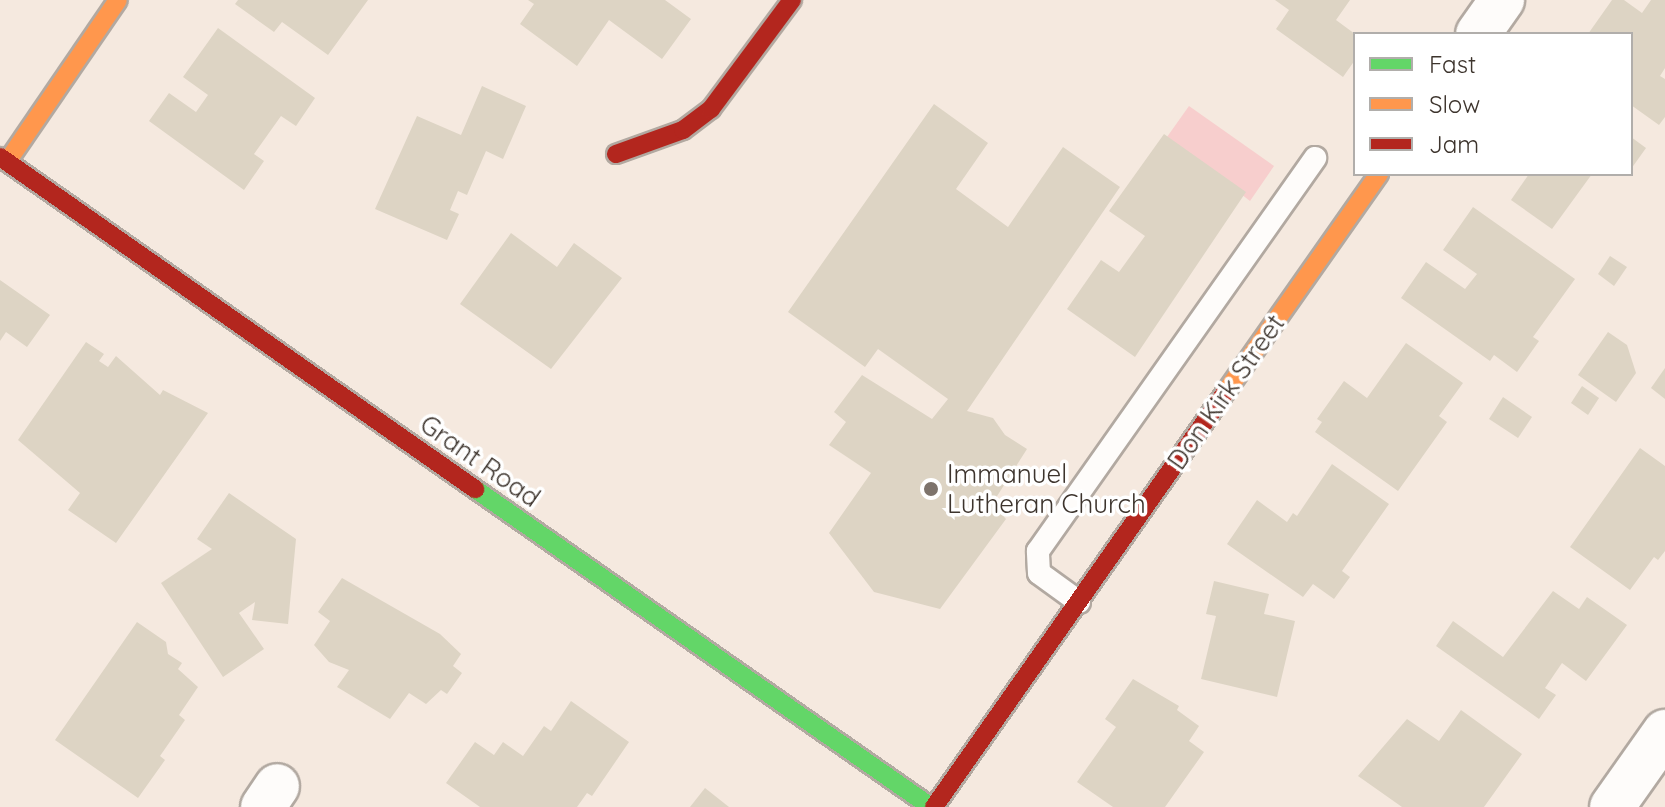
<!DOCTYPE html>
<style>
body{margin:0}
#map{position:relative;width:1665px;height:807px;overflow:hidden;background:#f5e9df;font-family:Quicksand,sans-serif}
div>[style]{position:absolute}
.green>*{inset:0;background:#f7cecd}
.building>*{inset:0;background:#ddd4c4}
.roads{filter:drop-shadow(2px 0 #b2a9a1) drop-shadow(-2px 0 #b2a9a1) drop-shadow(0 2px #b2a9a1) drop-shadow(0 -2px #b2a9a1)}
.lane>*{height:22px;margin:-11px;padding:0 11px;transform-origin:11px;border-radius:11px;background:#fefcfa}
.street>*{height:44px;margin:-22px;padding:0 22px;transform-origin:22px;border-radius:22px;background:#fefcfa}
.fast>*{height:18px;margin:-9px;padding:0 9px;transform-origin:9px;border-radius:9px;background:#63d668}
.slow>*{height:18px;margin:-9px;padding:0 9px;transform-origin:9px;border-radius:9px;background:#ff974d}
.jam>*{height:18px;margin:-9px;padding:0 9px;transform-origin:9px;border-radius:9px;background:#b3261e}
.dots>*{width:22px;height:22px;translate:-50% -50%;box-sizing:border-box;border:4px solid #fff;border-radius:50%}
span{translate:-50% -50%;white-space:nowrap;text-align:center;line-height:1.15;-webkit-text-stroke:7px #fff;paint-order:stroke}
.street-label{font-size:26px;color:#3d342d}
.poi-label{font-size:26px;color:#3d342d}
.left{translate:0 -50%;text-align:left}
.legend{position:absolute;left:1353px;top:32px;width:280px;height:144px;box-sizing:border-box;background:#fff;border:2px solid #b1aeab;margin:0;padding:10px 14px;list-style:none;font-size:24px;color:#3d342d}
.legend li{display:flex;align-items:center;gap:16px;height:40px}
.legend b{width:40px;border:2px solid #b1aeab}
</style>
<div id="map">
<div class="green">
<div style="clip-path:polygon(1189px 106px,1274px 166px,1250px 201px,1167px 137px)"></div>
</div>
<div class="building">
<div style="clip-path:polygon(238px 0,368px 0,328px 55px,282px 22px,274px 32px,235px 4px)"></div>
<div style="clip-path:polygon(528px 0,665px 0,691px 19px,662px 59px,609px 20px,577px 66px,520px 24px,534px 4px)"></div>
<div style="clip-path:polygon(1275px 0,1350px 0,1336px 20px,1355px 34px,1355px 60px,1343px 77px,1276px 29px,1289px 10px)"></div>
<div style="clip-path:polygon(1612px 0,1624px 0,1642px 13px,1651px 0,1665px 0,1665px 68px,1660px 76px,1665px 79px,1665px 117px,1659px 125px,1631px 105px,1631px 34px,1588px 34px)"></div>
<div style="clip-path:polygon(218px 28px,315px 98px,296px 126px,281px 116px,254px 154px,264px 161px,244px 190px,149px 121px,169px 93px,196px 112px,208px 95px,183px 77px)"></div>
<div style="clip-path:polygon(482px 86px,526px 106px,503px 159px,486px 151px,467px 195px,458px 191px,450px 210px,459px 214px,447px 240px,375px 209px,417px 116px,461px 135px)"></div>
<div style="clip-path:polygon(934px 104px,988px 143px,956px 189px,1008px 227px,1063px 147px,1120px 187px,967px 411px,993px 418px,1005px 435px,1027px 449px,992px 504px,1006px 519px,940px 609px,874px 592px,829px 533px,871px 473px,829px 445px,846px 422px,834px 412px,862px 375px,932px 419px,948px 399px,878px 349px,865px 367px,788px 312px)"></div>
<div style="clip-path:polygon(1164px 134px,1246px 192px,1135px 357px,1067px 309px,1101px 260px,1119px 272px,1145px 236px,1109px 211px)"></div>
<div style="clip-path:polygon(1631px 137px,1646px 148px,1631px 169px)"></div>
<div style="clip-path:polygon(1529px 174px,1592px 174px,1552px 229px,1511px 200px)"></div>
<div style="clip-path:polygon(1473px 207px,1575px 279px,1533px 337px,1539px 341px,1517px 372px,1494px 355px,1490px 361px,1401px 298px,1426px 262px,1465px 289px,1477px 274px,1443px 250px)"></div>
<div style="clip-path:polygon(511px 233px,557px 267px,574px 243px,622px 278px,551px 369px,460px 304px)"></div>
<div style="clip-path:polygon(1610px 256px,1627px 267px,1614px 286px,1598px 274px)"></div>
<div style="clip-path:polygon(0 280px,50px 315px,27px 347px,6px 332px,0 341px)"></div>
<div style="clip-path:polygon(1608px 332px,1627px 345px,1636px 373px,1616px 402px,1578px 375px)"></div>
<div style="clip-path:polygon(86px 342px,104px 354px,99px 361px,108px 367px,116px 356px,160px 395px,163px 390px,208px 413px,116px 543px,68px 510px,80px 493px,18px 440px)"></div>
<div style="clip-path:polygon(1406px 343px,1463px 383px,1439px 416px,1447px 422px,1398px 491px,1315px 432px,1322px 422px,1317px 419px,1344px 381px,1367px 398px)"></div>
<div style="clip-path:polygon(1665px 368px,1665px 399px,1651px 388px)"></div>
<div style="clip-path:polygon(1582px 386px,1599px 398px,1588px 415px,1571px 403px)"></div>
<div style="clip-path:polygon(1503px 397px,1532px 417px,1518px 438px,1489px 419px)"></div>
<div style="clip-path:polygon(1640px 448px,1665px 466px,1665px 551px,1658px 560px,1654px 557px,1630px 590px,1570px 547px)"></div>
<div style="clip-path:polygon(1332px 464px,1389px 504px,1342px 571px,1350px 577px,1334px 599px,1313px 584px,1303px 597px,1227px 544px,1257px 500px,1287px 522px,1293px 513px,1297px 516px)"></div>
<div style="clip-path:polygon(229px 493px,296px 539px,288px 624px,252px 620px,255px 602px,239px 613px,264px 649px,223px 677px,161px 583px,212px 549px,197px 539px)"></div>
<div style="clip-path:polygon(342px 578px,440px 634px,461px 654px,453px 666px,462px 673px,447px 694px,441px 690px,426px 704px,409px 693px,390px 719px,337px 687px,349px 670px,329px 662px,314px 645px,330px 621px,318px 612px)"></div>
<div style="clip-path:polygon(1214px 581px,1269px 594px,1264px 614px,1295px 621px,1277px 697px,1201px 679px,1216px 616px,1206px 614px)"></div>
<div style="clip-path:polygon(1553px 591px,1579px 609px,1587px 597px,1627px 625px,1586px 681px,1562px 663px,1545px 688px,1556px 695px,1539px 719px,1436px 646px,1453px 621px,1503px 657px)"></div>
<div style="clip-path:polygon(137px 622px,166px 642px,168px 654px,182px 663px,178px 669px,198px 687px,179px 715px,185px 720px,160px 756px,165px 760px,138px 798px,55px 740px)"></div>
<div style="clip-path:polygon(1133px 679px,1179px 706px,1177px 710px,1199px 726px,1189px 741px,1204px 752px,1165px 807px,1113px 807px,1077px 782px,1116px 727px,1105px 719px)"></div>
<div style="clip-path:polygon(571px 701px,629px 742px,592px 796px,587px 793px,577px 807px,480px 807px,446px 783px,475px 742px,494px 755px,503px 742px,523px 756px,544px 726px,551px 731px)"></div>
<div style="clip-path:polygon(1461px 710px,1522px 754px,1484px 807px,1402px 807px,1358px 776px,1407px 719px,1439px 741px)"></div>
<div style="clip-path:polygon(705px 788px,729px 807px,690px 807px)"></div>
</div>
<div class="roads">
<div class="lane">
<div style="left:1079px;top:602px;width:49px;rotate:-144.1deg"></div>
<div style="left:1039px;top:573px;width:22px;rotate:-93deg"></div>
<div style="left:1038px;top:551px;width:481px;rotate:-54.8deg"></div>
</div>
<div class="street">
<div style="left:1478px;top:34px;width:42px;rotate:-54.8deg"></div>
<div style="left:263px;top:807px;width:25px;rotate:-56deg"></div>
<div style="left:1612px;top:807px;width:92px;rotate:-54.8deg"></div>
</div>
<div class="fast">
<div style="left:475px;top:489px;width:556px;rotate:34.89deg"></div>
</div>
<div class="slow">
<div style="left:7px;top:162px;width:196px;rotate:-55.6deg"></div>
<div style="left:1225px;top:393px;width:268px;rotate:-54.9deg"></div>
</div>
<div class="jam">
<div style="left:616px;top:154px;width:71px;rotate:-19.7deg"></div>
<div style="left:683px;top:130px;width:35px;rotate:-37deg"></div>
<div style="left:711px;top:109px;width:136px;rotate:-53.4deg"></div>
<div style="left:0;top:157px;width:580px;rotate:34.95deg"></div>
<div style="left:934px;top:807px;width:506px;rotate:-54.9deg"></div>
</div>
</div>
<div class="dots">
<div style="left:931px;top:489px;background:#7d736b"></div>
</div>
<div class="street-label">
<span style="left:1226px;top:392px;rotate:-55deg">Don Kirk Street</span>
<span style="left:480px;top:461px;rotate:35deg">Grant Road</span>
</div>
<div class="poi-label">
<span class="left" style="left:947px;top:489px">Immanuel<br>Lutheran Church</span>
</div>
<ul class="legend">
<li><b style="height:10px;background:#63d668"></b>Fast</li>
<li><b style="height:10px;background:#ff974d"></b>Slow</li>
<li><b style="height:10px;background:#b3261e"></b>Jam</li>
</ul>
</div>
